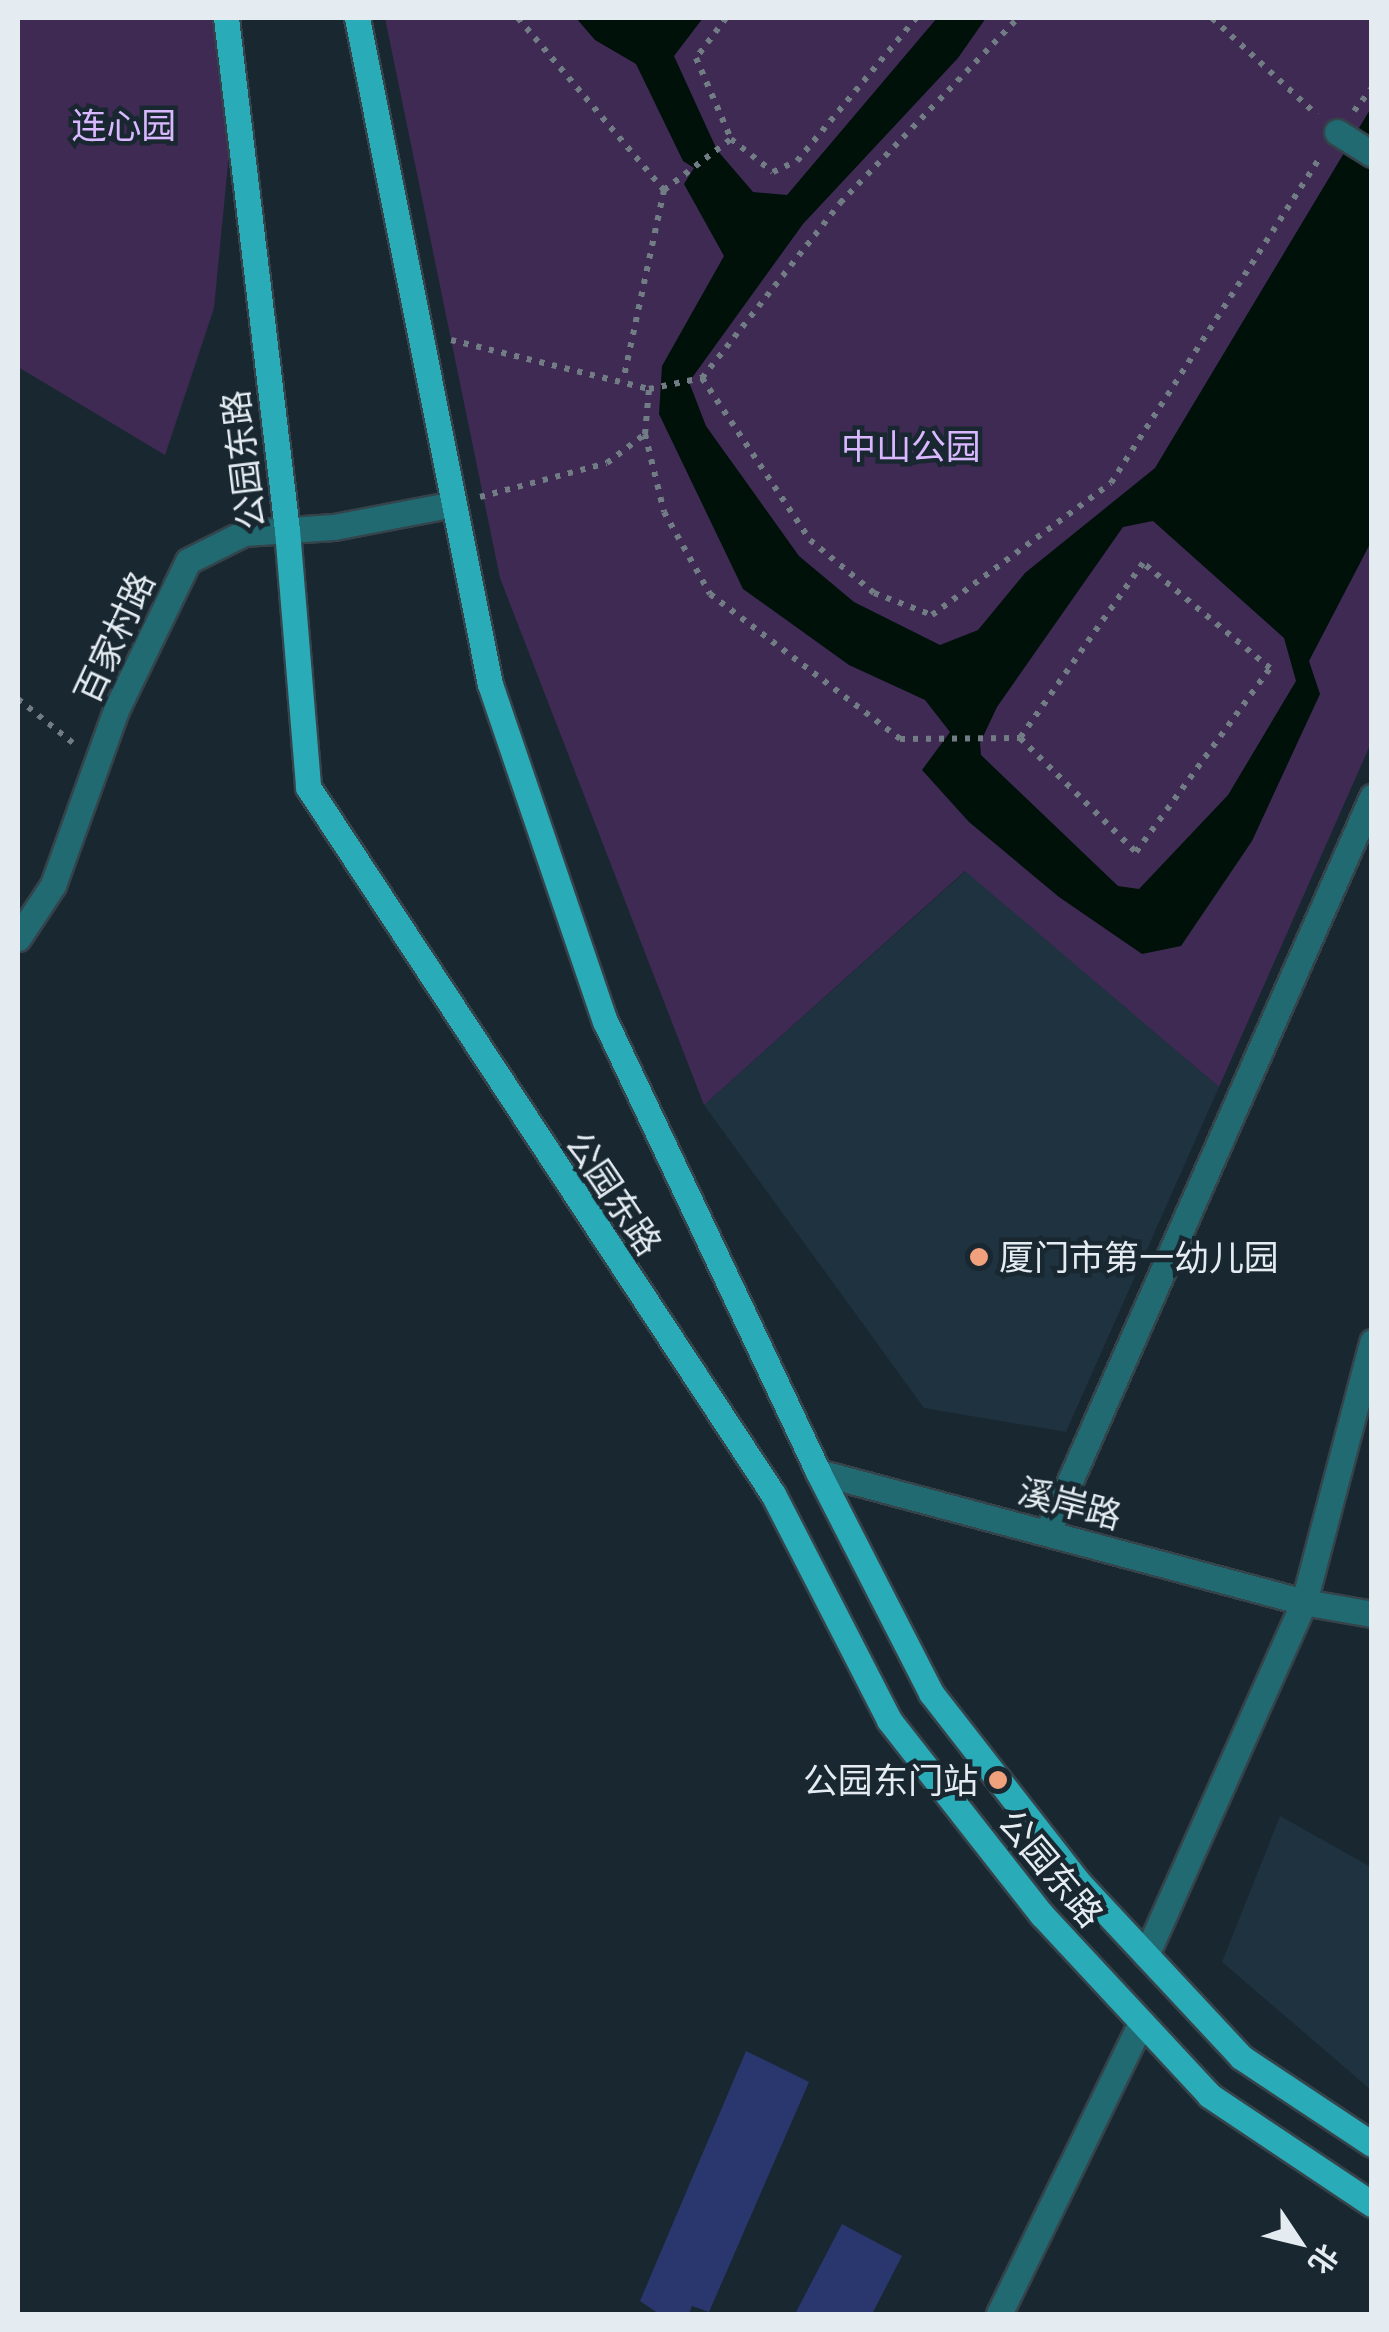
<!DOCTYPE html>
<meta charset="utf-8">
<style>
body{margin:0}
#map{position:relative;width:1389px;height:2332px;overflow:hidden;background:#192730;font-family:"PT Sans","Noto Sans SC",sans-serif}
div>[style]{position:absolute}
.built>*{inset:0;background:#1e323f}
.green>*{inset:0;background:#3f2a54}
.water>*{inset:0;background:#001109}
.building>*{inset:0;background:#2a366e}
.path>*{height:6px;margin-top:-3px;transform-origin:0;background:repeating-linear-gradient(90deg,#717c84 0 5px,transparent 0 13px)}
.roads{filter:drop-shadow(2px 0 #35434b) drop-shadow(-2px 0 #35434b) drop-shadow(0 2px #35434b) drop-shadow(0 -2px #35434b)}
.minor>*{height:25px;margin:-12.5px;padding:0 12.5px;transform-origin:12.5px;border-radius:12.5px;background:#216a72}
.major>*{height:25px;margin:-12.5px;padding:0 12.5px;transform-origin:12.5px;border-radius:12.5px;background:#2aacb8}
.dots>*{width:28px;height:28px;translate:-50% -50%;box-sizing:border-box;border:5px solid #192730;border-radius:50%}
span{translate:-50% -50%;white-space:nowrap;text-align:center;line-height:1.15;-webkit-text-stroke:9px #192730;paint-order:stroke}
.park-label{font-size:35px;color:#d9b8ff}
.street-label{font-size:35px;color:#e4ecf2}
.poi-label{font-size:35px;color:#e4ecf2}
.left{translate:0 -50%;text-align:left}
.right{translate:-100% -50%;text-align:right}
.frame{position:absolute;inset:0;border:20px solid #e4ecf2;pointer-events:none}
.north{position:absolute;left:1249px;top:2192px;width:100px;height:100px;-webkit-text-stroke:8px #192730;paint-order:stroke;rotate:125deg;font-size:28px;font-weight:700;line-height:40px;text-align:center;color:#e4ecf2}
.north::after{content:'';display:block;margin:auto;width:35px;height:45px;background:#e4ecf2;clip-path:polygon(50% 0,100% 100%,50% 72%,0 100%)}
</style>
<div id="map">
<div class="built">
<div style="clip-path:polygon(966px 871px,1219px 1087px,1066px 1432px,924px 1408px,704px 1105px)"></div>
<div style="clip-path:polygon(1280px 1816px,1371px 1867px,1371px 2090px,1222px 1962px)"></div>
</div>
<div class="green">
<div style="clip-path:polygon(20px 18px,216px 18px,234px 102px,214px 308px,165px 455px,18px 367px)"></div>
<div style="clip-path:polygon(385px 18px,1371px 18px,1371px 743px,1219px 1087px,965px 871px,704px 1105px,500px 578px)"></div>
</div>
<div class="water">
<div style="clip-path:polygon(evenodd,576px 18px,703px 18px,674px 56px,717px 150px,753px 192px,787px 195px,937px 18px,986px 18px,958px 58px,803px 224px,689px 382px,706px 426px,799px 556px,854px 602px,940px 645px,978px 630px,1025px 573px,1155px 468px,1371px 108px,1371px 542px,1309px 661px,1320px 694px,1252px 841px,1181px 946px,1142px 954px,1059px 897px,969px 822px,922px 770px,950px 732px,925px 700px,849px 665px,743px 589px,659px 414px,662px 366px,724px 256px,684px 184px,694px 168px,683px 161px,636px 64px,595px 40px,576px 18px,1153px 521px,1284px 638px,1296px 681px,1228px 795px,1139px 889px,1118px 886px,981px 755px,980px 743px,997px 707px,1123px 527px,1153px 521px)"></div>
</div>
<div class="building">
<div style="clip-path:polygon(746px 2051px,809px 2082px,709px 2312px,692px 2306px,689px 2314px,659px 2314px,640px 2301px)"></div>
<div style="clip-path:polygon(842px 2224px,902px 2256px,872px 2314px,795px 2314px)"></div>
</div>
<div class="path">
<div style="left:518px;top:18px;width:226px;rotate:49.7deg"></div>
<div style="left:664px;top:190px;width:195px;rotate:102.1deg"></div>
<div style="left:726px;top:18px;width:50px;rotate:126.9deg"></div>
<div style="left:696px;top:58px;width:88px;rotate:66.6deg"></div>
<div style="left:731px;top:139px;width:53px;rotate:38.2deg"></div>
<div style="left:773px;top:172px;width:26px;rotate:-25deg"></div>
<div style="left:797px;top:161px;width:186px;rotate:-50.2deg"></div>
<div style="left:1212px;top:18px;width:143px;rotate:42.7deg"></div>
<div style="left:1354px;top:111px;width:29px;rotate:-52deg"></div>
<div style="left:664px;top:190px;width:84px;rotate:-37.3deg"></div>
<div style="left:451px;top:340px;width:204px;rotate:13.9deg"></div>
<div style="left:649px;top:389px;width:54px;rotate:-11.7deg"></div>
<div style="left:702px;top:378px;width:223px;rotate:-51.7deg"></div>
<div style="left:840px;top:203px;width:257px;rotate:-46.1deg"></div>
<div style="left:702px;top:378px;width:195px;rotate:56.3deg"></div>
<div style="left:810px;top:540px;width:83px;rotate:39.6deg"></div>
<div style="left:874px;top:593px;width:62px;rotate:20.8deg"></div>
<div style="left:932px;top:615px;width:222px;rotate:-36.4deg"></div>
<div style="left:1111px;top:483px;width:387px;rotate:-57.3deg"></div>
<div style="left:645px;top:434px;width:80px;rotate:76.3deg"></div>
<div style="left:664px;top:512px;width:94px;rotate:60.7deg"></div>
<div style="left:710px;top:594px;width:239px;rotate:37.3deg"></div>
<div style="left:900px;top:739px;width:120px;rotate:-0.5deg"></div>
<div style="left:1020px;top:738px;width:163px;rotate:44.5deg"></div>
<div style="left:1136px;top:852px;width:228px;rotate:-53.9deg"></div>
<div style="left:1270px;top:668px;width:165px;rotate:-140.4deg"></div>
<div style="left:1143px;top:563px;width:214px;rotate:125.1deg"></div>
<div style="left:480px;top:497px;width:131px;rotate:-15deg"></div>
<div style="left:607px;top:463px;width:48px;rotate:-37.3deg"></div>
<div style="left:645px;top:434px;width:45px;rotate:-84.9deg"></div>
<div style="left:18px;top:699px;width:70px;rotate:38.7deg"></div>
</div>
<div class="roads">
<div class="minor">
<div style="left:1337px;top:132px;width:41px;rotate:32.2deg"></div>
<div style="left:18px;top:938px;width:64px;rotate:-56.6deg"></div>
<div style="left:53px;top:885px;width:186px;rotate:-70.2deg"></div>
<div style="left:116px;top:710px;width:165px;rotate:-64.2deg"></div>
<div style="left:188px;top:561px;width:63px;rotate:-26.6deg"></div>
<div style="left:244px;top:533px;width:90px;rotate:-3.8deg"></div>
<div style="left:334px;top:527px;width:122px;rotate:-10.9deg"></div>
<div style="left:818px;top:1472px;width:503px;rotate:14.98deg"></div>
<div style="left:1304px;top:1602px;width:69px;rotate:10deg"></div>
<div style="left:1047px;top:1533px;width:805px;rotate:-66.17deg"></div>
<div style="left:1146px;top:1955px;width:387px;rotate:-65.9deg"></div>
<div style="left:1304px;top:1602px;width:269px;rotate:-75.3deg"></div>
<div style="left:999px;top:2314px;width:324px;rotate:-64deg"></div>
</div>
<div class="major">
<div style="left:226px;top:18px;width:516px;rotate:83.21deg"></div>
<div style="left:287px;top:530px;width:258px;rotate:85.3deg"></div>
<div style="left:308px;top:787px;width:846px;rotate:56.67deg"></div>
<div style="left:773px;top:1494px;width:254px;rotate:62.8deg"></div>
<div style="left:889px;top:1720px;width:248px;rotate:51.9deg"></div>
<div style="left:1042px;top:1915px;width:246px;rotate:47.1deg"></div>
<div style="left:1209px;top:2095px;width:196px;rotate:33.8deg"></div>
<div style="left:357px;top:18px;width:679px;rotate:78.71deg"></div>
<div style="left:490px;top:684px;width:356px;rotate:71.2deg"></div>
<div style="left:605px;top:1021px;width:499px;rotate:64.7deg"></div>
<div style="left:818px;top:1472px;width:248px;rotate:62.9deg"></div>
<div style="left:931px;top:1693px;width:241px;rotate:52.1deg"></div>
<div style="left:1079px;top:1883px;width:238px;rotate:47deg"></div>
<div style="left:1241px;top:2057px;width:157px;rotate:33.6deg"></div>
</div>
</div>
<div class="dots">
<div style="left:979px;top:1257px;background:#f1a17c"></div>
<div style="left:998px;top:1780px;background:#f1a17c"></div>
</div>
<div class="park-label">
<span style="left:124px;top:125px">连心园</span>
<span style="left:911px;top:446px">中山公园</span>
</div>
<div class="street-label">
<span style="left:243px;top:460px;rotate:-97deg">公园东路</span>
<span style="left:114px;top:637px;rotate:-65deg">百家村路</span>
<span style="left:614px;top:1193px;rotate:56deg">公园东路</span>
<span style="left:1070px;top:1503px;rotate:15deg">溪岸路</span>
<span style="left:1051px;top:1868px;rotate:50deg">公园东路</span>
</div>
<div class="poi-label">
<span class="left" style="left:999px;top:1257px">厦门市第一幼儿园</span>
<span class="right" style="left:978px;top:1780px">公园东门站</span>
</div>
<div class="frame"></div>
<div class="north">北</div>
</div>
